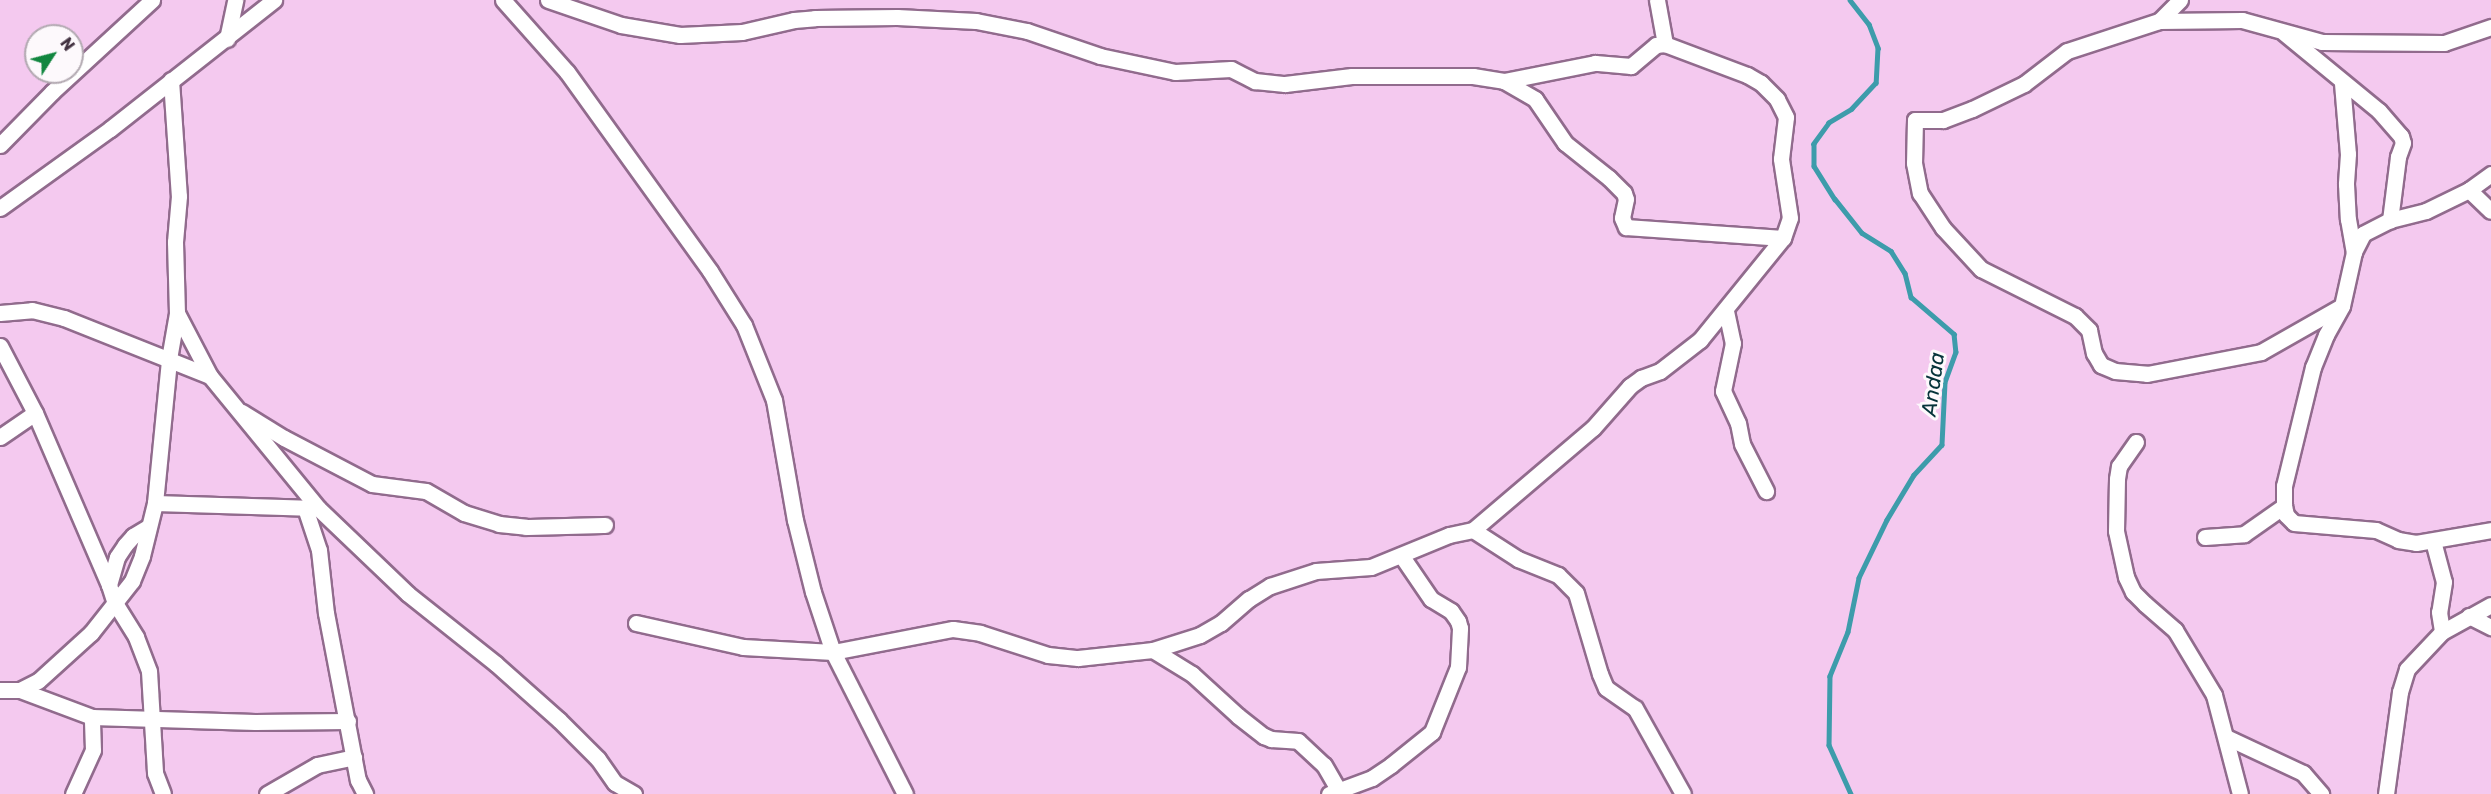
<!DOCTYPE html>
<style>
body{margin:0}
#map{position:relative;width:2491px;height:794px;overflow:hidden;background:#f4c9ef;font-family:Rubik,sans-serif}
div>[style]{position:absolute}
.stream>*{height:4.5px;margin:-2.25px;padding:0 2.25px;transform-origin:2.25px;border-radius:2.25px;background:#3d9cab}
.roads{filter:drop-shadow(2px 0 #916b8d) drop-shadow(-2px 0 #916b8d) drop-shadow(0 2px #916b8d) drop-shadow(0 -2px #916b8d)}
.minor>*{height:15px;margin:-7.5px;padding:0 7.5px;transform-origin:7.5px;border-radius:7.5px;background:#fff}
span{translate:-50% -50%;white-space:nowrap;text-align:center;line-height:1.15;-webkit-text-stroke:6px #fdf9fc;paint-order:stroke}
.water-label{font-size:21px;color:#05333a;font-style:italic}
.north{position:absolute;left:24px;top:24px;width:60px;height:60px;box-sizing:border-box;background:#fdf9fc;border:2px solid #b2a9b1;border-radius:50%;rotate:54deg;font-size:16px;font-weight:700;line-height:24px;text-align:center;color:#423140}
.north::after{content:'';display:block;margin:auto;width:21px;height:27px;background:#11863f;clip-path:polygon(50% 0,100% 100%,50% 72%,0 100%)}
</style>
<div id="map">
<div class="stream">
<div style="left:1850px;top:0;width:31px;rotate:52deg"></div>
<div style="left:1869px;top:24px;width:26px;rotate:69deg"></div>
<div style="left:1878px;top:48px;width:35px;rotate:93deg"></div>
<div style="left:1876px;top:83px;width:35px;rotate:133deg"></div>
<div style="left:1852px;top:109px;width:27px;rotate:149deg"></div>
<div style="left:1829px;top:123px;width:26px;rotate:126deg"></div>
<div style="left:1814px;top:144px;width:22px;rotate:90deg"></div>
<div style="left:1814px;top:166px;width:39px;rotate:58deg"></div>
<div style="left:1835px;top:199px;width:43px;rotate:51.5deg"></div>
<div style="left:1862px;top:233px;width:34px;rotate:32deg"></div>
<div style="left:1891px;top:251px;width:26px;rotate:58deg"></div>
<div style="left:1905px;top:273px;width:25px;rotate:76deg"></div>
<div style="left:1911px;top:297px;width:57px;rotate:40.7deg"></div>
<div style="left:1954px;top:334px;width:18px;rotate:84deg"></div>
<div style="left:1956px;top:352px;width:33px;rotate:110deg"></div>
<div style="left:1945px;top:383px;width:62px;rotate:92.8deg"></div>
<div style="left:1942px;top:445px;width:41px;rotate:133deg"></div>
<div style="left:1914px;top:475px;width:52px;rotate:121deg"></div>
<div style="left:1887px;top:520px;width:64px;rotate:115.8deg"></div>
<div style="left:1859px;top:578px;width:55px;rotate:101.5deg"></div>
<div style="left:1848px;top:632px;width:48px;rotate:112.2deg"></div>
<div style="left:1830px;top:676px;width:69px;rotate:90.8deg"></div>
<div style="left:1829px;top:745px;width:54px;rotate:65.8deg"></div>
</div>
<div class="roads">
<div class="minor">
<div style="left:503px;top:0;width:96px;rotate:48.4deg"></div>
<div style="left:567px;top:72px;width:245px;rotate:54.3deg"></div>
<div style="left:710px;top:271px;width:64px;rotate:57.8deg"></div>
<div style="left:744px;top:325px;width:81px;rotate:68.2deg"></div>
<div style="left:774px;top:400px;width:122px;rotate:80.1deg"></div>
<div style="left:795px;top:520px;width:74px;rotate:76deg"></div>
<div style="left:813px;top:592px;width:63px;rotate:71.6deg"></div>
<div style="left:833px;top:652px;width:159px;rotate:63.1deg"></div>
<div style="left:548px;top:0;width:77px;rotate:18.9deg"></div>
<div style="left:621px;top:25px;width:60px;rotate:9.6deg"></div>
<div style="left:680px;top:35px;width:62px;rotate:-2.8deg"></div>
<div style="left:742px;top:32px;width:53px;rotate:-13deg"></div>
<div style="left:794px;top:20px;width:21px;rotate:-5deg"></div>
<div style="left:815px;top:18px;width:82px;rotate:-0.7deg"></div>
<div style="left:897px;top:17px;width:79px;rotate:2.9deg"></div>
<div style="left:976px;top:21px;width:52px;rotate:11.1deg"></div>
<div style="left:1027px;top:31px;width:77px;rotate:18.9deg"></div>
<div style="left:1100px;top:56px;width:77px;rotate:12deg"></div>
<div style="left:1175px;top:72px;width:56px;rotate:-3.1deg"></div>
<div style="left:1231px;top:69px;width:27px;rotate:27deg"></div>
<div style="left:1255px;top:81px;width:30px;rotate:6deg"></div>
<div style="left:1285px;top:84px;width:67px;rotate:-6.8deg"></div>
<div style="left:1352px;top:76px;width:121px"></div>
<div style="left:1473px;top:76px;width:31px;rotate:9deg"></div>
<div style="left:1504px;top:81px;width:36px;rotate:30deg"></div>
<div style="left:1535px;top:99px;width:53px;rotate:55.7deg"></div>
<div style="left:1565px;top:143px;width:56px;rotate:38.5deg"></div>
<div style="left:1609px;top:178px;width:21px;rotate:45deg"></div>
<div style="left:1624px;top:193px;width:6px;rotate:72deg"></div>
<div style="left:1626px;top:199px;width:19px;rotate:102deg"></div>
<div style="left:1622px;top:218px;width:10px;rotate:66deg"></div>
<div style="left:1626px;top:227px;width:157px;rotate:4deg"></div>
<div style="left:1657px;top:0;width:45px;rotate:79.7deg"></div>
<div style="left:2180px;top:0;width:30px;rotate:135deg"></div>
<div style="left:2159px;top:21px;width:97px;rotate:161.9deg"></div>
<div style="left:2067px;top:51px;width:54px;rotate:142.5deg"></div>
<div style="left:2024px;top:84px;width:58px;rotate:154.3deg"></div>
<div style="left:1972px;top:109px;width:31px;rotate:159deg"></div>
<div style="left:1943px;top:120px;width:28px;rotate:180deg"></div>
<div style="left:1915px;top:120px;width:43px;rotate:91.3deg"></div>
<div style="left:1914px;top:163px;width:31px;rotate:79deg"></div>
<div style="left:1920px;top:193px;width:42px;rotate:56.7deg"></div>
<div style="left:1943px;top:228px;width:56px;rotate:47.2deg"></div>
<div style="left:1981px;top:269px;width:105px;rotate:26.6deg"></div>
<div style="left:2075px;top:316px;width:20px;rotate:45deg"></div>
<div style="left:2089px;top:330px;width:24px;rotate:78deg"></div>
<div style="left:2094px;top:353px;width:14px;rotate:60deg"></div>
<div style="left:2101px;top:365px;width:15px;rotate:23deg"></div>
<div style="left:2115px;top:371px;width:32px;rotate:5deg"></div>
<div style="left:2147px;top:374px;width:116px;rotate:-10.9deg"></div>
<div style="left:2261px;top:352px;width:93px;rotate:-29.6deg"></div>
<div style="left:2159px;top:21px;width:83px;rotate:-0.7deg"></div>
<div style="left:2242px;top:20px;width:83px;rotate:15.4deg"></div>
<div style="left:2322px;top:42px;width:122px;rotate:0.5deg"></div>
<div style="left:2444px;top:43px;width:50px;rotate:-18.8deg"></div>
<div style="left:2284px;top:33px;width:123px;rotate:39.4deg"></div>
<div style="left:2379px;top:111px;width:33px;rotate:49deg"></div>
<div style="left:2401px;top:136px;width:7px;rotate:74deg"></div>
<div style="left:2403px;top:143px;width:15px;rotate:110deg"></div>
<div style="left:2398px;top:157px;width:64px;rotate:97.2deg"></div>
<div style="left:227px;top:39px;width:40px;rotate:-78deg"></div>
<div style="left:171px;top:80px;width:116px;rotate:86.1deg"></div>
<div style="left:179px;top:196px;width:46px;rotate:95deg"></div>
<div style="left:175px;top:242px;width:71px;rotate:88.4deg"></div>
<div style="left:177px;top:313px;width:71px;rotate:62.4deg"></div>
<div style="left:210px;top:376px;width:171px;rotate:50.7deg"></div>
<div style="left:318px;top:508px;width:124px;rotate:43.7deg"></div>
<div style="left:408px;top:594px;width:112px;rotate:38.5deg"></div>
<div style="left:496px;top:664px;width:84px;rotate:41.6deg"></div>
<div style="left:559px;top:720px;width:55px;rotate:45deg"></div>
<div style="left:598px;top:759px;width:29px;rotate:55deg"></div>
<div style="left:615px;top:783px;width:22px;rotate:30deg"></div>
<div style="left:2342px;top:83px;width:71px;rotate:85.2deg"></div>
<div style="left:2348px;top:154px;width:30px;rotate:94deg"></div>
<div style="left:2346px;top:184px;width:35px;rotate:87deg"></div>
<div style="left:2348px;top:219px;width:34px;rotate:80deg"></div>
<div style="left:0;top:145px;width:74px;rotate:-45.5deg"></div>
<div style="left:52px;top:92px;width:136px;rotate:-42.6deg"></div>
<div style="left:2491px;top:174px;width:27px;rotate:144deg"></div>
<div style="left:2469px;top:190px;width:48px;rotate:154deg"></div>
<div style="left:2426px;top:211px;width:37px;rotate:166deg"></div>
<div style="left:2390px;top:220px;width:30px;rotate:153deg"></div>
<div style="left:2363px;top:234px;width:20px;rotate:117deg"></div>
<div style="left:2354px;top:252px;width:55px;rotate:102.5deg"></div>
<div style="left:2342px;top:306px;width:33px;rotate:119deg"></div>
<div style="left:2326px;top:335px;width:35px;rotate:112deg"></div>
<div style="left:2313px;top:367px;width:122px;rotate:103.7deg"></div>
<div style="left:2284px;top:486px;width:20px;rotate:90deg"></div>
<div style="left:2284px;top:506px;width:9px;rotate:77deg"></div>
<div style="left:2286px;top:515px;width:11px;rotate:45deg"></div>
<div style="left:2294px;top:523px;width:82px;rotate:4.9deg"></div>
<div style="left:2376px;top:530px;width:24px;rotate:24deg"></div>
<div style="left:2398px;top:540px;width:18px;rotate:9deg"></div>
<div style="left:2416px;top:543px;width:76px;rotate:-9.8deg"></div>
<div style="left:2469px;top:190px;width:30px;rotate:44deg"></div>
<div style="left:0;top:208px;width:135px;rotate:-35.7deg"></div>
<div style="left:110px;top:129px;width:209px;rotate:-38.2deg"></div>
<div style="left:1726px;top:311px;width:33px;rotate:78deg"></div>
<div style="left:1733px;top:343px;width:49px;rotate:101.8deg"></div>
<div style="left:1723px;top:391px;width:35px;rotate:65deg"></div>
<div style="left:1738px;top:423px;width:21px;rotate:79deg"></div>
<div style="left:1742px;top:444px;width:53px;rotate:62.9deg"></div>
<div style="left:0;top:313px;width:32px;rotate:-5deg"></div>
<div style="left:32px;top:310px;width:33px;rotate:14deg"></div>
<div style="left:64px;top:318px;width:157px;rotate:21.7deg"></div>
<div style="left:0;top:346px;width:76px;rotate:62.4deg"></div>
<div style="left:35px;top:413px;width:187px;rotate:66.7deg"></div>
<div style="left:109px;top:585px;width:19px;rotate:72deg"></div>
<div style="left:115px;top:603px;width:40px;rotate:58deg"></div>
<div style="left:136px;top:637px;width:36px;rotate:69deg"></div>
<div style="left:149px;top:671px;width:102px;rotate:86.6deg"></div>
<div style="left:155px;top:773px;width:22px;rotate:69deg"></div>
<div style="left:242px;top:412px;width:49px;rotate:31.8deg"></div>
<div style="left:284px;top:438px;width:99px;rotate:27.6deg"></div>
<div style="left:372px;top:484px;width:54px;rotate:7.4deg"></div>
<div style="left:426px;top:491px;width:44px;rotate:30.1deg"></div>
<div style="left:464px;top:513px;width:37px;rotate:17deg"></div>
<div style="left:499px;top:524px;width:27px;rotate:6deg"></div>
<div style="left:526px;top:527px;width:79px;rotate:-1.5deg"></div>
<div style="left:0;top:437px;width:42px;rotate:-34.4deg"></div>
<div style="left:2136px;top:442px;width:29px;rotate:125deg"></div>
<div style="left:2119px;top:466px;width:13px;rotate:99deg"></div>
<div style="left:2117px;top:479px;width:52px;rotate:91.1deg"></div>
<div style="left:2116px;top:531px;width:47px;rotate:77.7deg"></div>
<div style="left:2126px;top:577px;width:17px;rotate:65deg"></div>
<div style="left:2133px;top:592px;width:17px;rotate:45deg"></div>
<div style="left:2145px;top:604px;width:40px;rotate:41deg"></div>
<div style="left:2175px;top:630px;width:76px;rotate:59deg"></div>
<div style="left:2214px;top:695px;width:102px;rotate:75.3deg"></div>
<div style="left:155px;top:503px;width:160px;rotate:1.8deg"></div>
<div style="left:305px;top:508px;width:44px;rotate:71.6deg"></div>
<div style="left:319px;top:550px;width:63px;rotate:83.7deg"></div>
<div style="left:326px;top:613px;width:170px;rotate:79.2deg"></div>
<div style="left:358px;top:780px;width:16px;rotate:63deg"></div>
<div style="left:1473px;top:530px;width:54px;rotate:32.8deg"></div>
<div style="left:1518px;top:559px;width:43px;rotate:21.8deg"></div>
<div style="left:1558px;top:575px;width:25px;rotate:45deg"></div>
<div style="left:1576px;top:593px;width:84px;rotate:73.5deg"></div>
<div style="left:1600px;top:674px;width:15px;rotate:67deg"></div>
<div style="left:1606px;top:688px;width:35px;rotate:35deg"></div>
<div style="left:1635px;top:708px;width:98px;rotate:60.8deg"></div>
<div style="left:2205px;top:537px;width:39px;rotate:-4deg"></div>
<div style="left:2244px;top:534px;width:49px;rotate:-35deg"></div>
<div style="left:2433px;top:541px;width:42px;rotate:75deg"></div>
<div style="left:2444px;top:582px;width:30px;rotate:99deg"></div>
<div style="left:2439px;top:612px;width:20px;rotate:81deg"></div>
<div style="left:109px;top:585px;width:29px;rotate:-74deg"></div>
<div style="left:117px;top:557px;width:14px;rotate:-56deg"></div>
<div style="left:125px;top:545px;width:12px;rotate:-48deg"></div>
<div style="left:133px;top:536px;width:17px;rotate:-31deg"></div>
<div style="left:2469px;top:616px;width:25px;rotate:27deg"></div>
<div style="left:636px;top:623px;width:110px;rotate:12.6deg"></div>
<div style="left:743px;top:647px;width:90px;rotate:3.2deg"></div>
<div style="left:833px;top:652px;width:122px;rotate:-10.9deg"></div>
<div style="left:953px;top:629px;width:27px;rotate:8deg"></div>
<div style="left:980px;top:633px;width:71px;rotate:17.9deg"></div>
<div style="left:1048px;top:655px;width:30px;rotate:6deg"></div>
<div style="left:1078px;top:658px;width:75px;rotate:-6.1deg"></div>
<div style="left:1153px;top:650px;width:49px;rotate:-17.7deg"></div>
<div style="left:1200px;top:635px;width:24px;rotate:-30deg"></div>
<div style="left:1221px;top:623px;width:37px;rotate:-41deg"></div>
<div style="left:1249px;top:599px;width:25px;rotate:-32deg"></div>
<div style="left:1270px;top:586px;width:48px;rotate:-18.1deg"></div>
<div style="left:1316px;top:571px;width:55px;rotate:-4.2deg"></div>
<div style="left:1371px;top:567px;width:84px;rotate:-22.3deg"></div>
<div style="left:1449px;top:535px;width:25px;rotate:-12deg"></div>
<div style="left:1473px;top:530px;width:157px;rotate:-40.4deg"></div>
<div style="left:1593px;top:428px;width:56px;rotate:-48.6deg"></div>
<div style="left:1630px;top:386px;width:14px;rotate:-36deg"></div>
<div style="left:1641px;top:378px;width:20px;rotate:-20deg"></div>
<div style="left:1660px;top:371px;width:51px;rotate:-37.8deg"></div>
<div style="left:1700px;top:340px;width:132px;rotate:-50.9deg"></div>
<div style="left:1783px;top:238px;width:21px;rotate:-71deg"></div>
<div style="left:1790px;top:218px;width:60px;rotate:-98.7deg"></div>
<div style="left:1781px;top:159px;width:42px;rotate:-83.2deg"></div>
<div style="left:1786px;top:117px;width:20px;rotate:-117deg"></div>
<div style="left:1777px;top:99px;width:23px;rotate:-135deg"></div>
<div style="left:1761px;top:83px;width:16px;rotate:-150deg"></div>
<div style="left:1747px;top:75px;width:88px;rotate:-159.3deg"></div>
<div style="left:1665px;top:44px;width:9px;rotate:174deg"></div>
<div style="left:1656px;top:45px;width:33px;rotate:140deg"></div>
<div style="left:1631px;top:66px;width:36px;rotate:-175deg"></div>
<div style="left:1595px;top:63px;width:93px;rotate:168.8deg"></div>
<div style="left:1153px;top:650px;width:46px;rotate:31.6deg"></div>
<div style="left:1192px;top:674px;width:62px;rotate:42.4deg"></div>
<div style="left:1238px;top:716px;width:33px;rotate:38deg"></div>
<div style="left:1264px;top:736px;width:8px;rotate:23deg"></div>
<div style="left:1271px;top:739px;width:27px;rotate:4deg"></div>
<div style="left:1298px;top:741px;width:35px;rotate:43deg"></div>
<div style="left:1324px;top:765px;width:34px;rotate:60deg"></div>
<div style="left:0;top:690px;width:20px"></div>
<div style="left:20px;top:690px;width:20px;rotate:-27deg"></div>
<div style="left:38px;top:681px;width:72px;rotate:-42.2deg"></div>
<div style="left:91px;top:633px;width:66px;rotate:-51.7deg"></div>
<div style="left:132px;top:581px;width:27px;rotate:-68deg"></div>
<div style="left:142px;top:556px;width:55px;rotate:-76.2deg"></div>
<div style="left:155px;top:503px;width:145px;rotate:-84.4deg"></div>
<div style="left:169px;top:359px;width:47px;rotate:-80.1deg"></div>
<div style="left:20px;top:690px;width:77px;rotate:20.6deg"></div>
<div style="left:92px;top:717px;width:163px;rotate:1.8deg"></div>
<div style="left:255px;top:722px;width:93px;rotate:-0.6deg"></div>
<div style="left:2226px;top:737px;width:85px;rotate:25.1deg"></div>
<div style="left:2303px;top:773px;width:28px;rotate:49deg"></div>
<div style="left:73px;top:794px;width:48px;rotate:-65.6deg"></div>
<div style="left:93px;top:750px;width:33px;rotate:-92deg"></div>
<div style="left:267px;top:794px;width:58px;rotate:-30.1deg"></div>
<div style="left:317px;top:765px;width:38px;rotate:-12deg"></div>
<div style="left:1329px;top:794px;width:46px;rotate:-20.4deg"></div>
<div style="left:1372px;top:778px;width:23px;rotate:-34deg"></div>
<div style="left:1391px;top:765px;width:53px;rotate:-38.8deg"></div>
<div style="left:1432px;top:732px;width:70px;rotate:-68.2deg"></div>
<div style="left:1458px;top:667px;width:39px;rotate:-87deg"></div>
<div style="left:1460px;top:628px;width:7px;rotate:-106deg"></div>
<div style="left:1458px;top:621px;width:12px;rotate:-125deg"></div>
<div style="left:1451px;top:611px;width:23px;rotate:-149deg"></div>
<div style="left:1431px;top:599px;width:53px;rotate:-124.3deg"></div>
<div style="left:2386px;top:794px;width:103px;rotate:-82.2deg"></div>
<div style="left:2400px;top:692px;width:24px;rotate:-73deg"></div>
<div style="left:2407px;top:669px;width:51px;rotate:-46.6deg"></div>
<div style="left:2442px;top:632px;width:56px;rotate:-28.9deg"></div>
</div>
</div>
<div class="water-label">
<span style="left:1933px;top:384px;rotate:-82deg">Andaa</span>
</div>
<div class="north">N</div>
</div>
